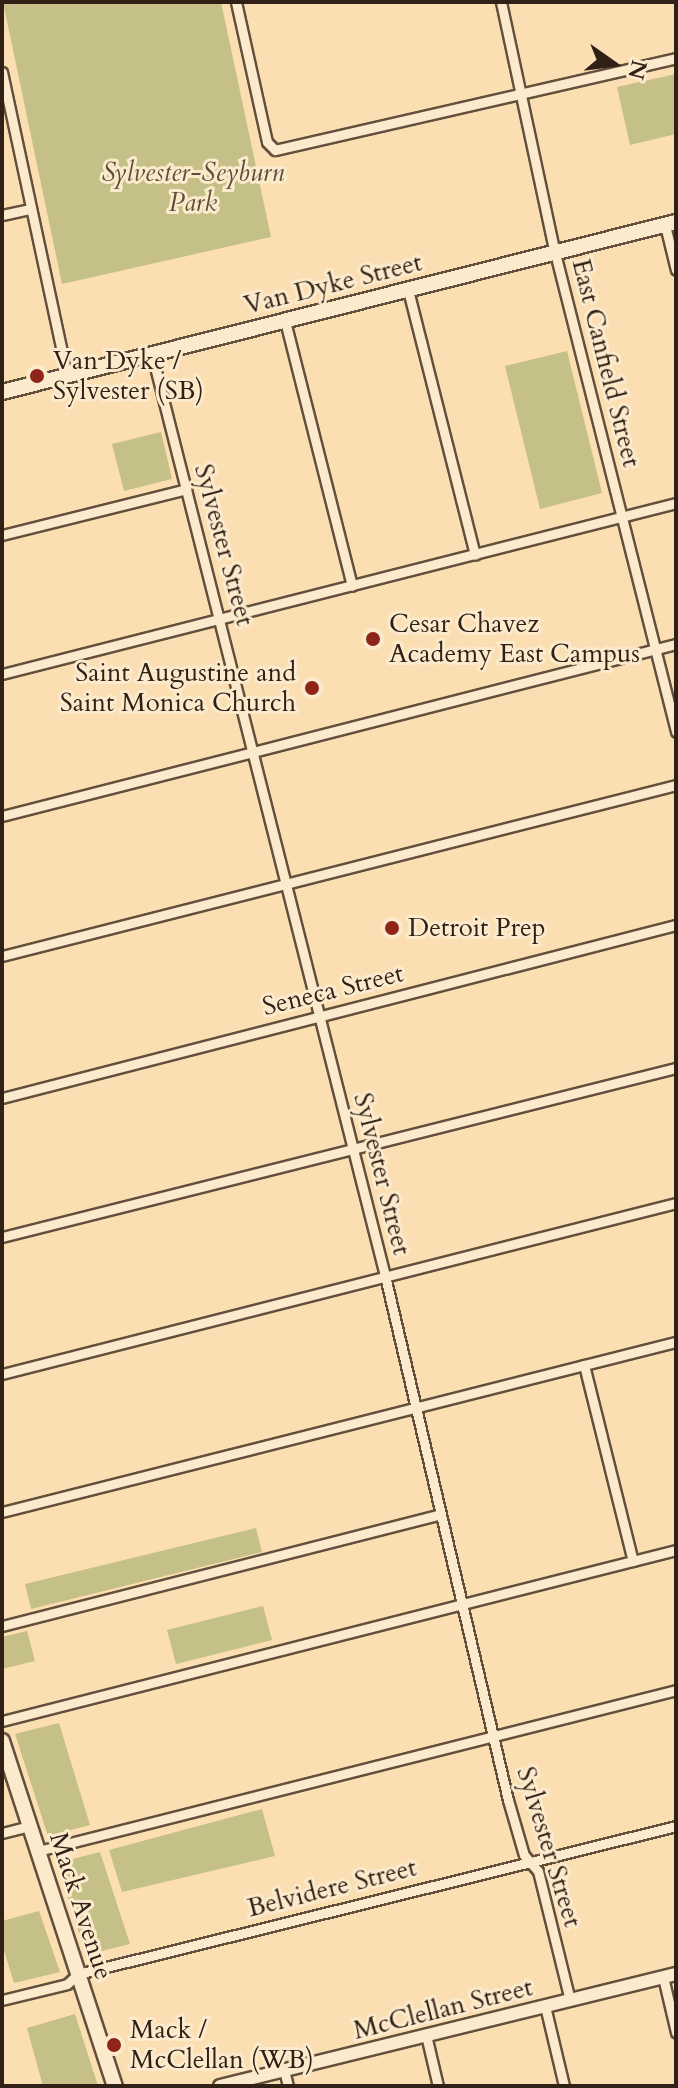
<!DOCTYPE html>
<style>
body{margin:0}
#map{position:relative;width:678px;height:2088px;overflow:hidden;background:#fbdeb2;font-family:Cardo,serif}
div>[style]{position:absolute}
.green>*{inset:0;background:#c4c088}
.roads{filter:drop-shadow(2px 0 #63503c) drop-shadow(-2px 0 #63503c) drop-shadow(0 2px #63503c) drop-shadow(0 -2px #63503c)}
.minor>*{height:9px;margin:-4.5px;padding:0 4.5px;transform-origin:4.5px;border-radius:4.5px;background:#fceacd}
.tertiary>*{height:12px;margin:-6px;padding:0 6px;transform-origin:6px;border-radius:6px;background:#fceacd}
.secondary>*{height:14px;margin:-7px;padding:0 7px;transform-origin:7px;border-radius:7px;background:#fceacd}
.dots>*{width:22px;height:22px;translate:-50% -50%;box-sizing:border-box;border:4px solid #fceacd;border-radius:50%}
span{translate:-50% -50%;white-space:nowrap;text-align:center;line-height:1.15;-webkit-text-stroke:6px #fceacd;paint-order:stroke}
.park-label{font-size:26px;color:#5c5038;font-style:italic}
.street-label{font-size:26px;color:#302015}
.poi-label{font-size:26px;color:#302015}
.left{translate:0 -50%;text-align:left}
.right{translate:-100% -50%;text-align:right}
.frame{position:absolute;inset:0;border:4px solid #302015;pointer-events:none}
.north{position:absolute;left:574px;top:24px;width:80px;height:80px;-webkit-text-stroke:6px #fceacd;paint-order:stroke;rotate:104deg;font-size:22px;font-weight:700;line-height:32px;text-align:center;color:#302015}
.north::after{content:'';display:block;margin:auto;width:28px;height:36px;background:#302015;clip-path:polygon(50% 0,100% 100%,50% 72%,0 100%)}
</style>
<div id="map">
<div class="green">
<div style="clip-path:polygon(3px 2px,221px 2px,271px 237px,62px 284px)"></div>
<div style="clip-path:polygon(676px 74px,676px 134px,630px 145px,617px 87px)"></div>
<div style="clip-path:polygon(567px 351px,602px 493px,540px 509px,505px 366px)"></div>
<div style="clip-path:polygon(161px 432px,172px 479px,124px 491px,112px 444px)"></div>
<div style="clip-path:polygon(256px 1528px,262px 1552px,31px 1609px,25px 1584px)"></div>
<div style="clip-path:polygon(263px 1606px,272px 1640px,176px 1664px,167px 1630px)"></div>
<div style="clip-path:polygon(27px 1631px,35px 1661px,2px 1669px,2px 1637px)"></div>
<div style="clip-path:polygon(59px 1723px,90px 1825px,48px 1836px,15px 1734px)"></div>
<div style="clip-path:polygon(262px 1809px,275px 1856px,122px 1892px,109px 1850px)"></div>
<div style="clip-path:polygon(100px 1852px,130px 1944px,86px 1955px,57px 1863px)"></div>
<div style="clip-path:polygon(39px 1911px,60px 1972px,14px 1983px,2px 1944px,2px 1921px)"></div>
<div style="clip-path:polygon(75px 2014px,98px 2086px,43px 2086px,27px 2028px)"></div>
</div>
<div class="roads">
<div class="minor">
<div style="left:236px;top:2px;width:143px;rotate:77.5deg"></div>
<div style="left:267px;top:142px;width:11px;rotate:45deg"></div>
<div style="left:275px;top:150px;width:411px;rotate:-12.9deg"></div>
<div style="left:501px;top:2px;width:257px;rotate:77.9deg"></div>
<div style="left:555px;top:253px;width:494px;rotate:75.8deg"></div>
<div style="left:2px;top:72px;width:311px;rotate:77.9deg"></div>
<div style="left:2px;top:215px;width:29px;rotate:-12deg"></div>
<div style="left:665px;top:225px;width:46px;rotate:76.3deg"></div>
<div style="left:408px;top:290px;width:273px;rotate:75.8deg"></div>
<div style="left:285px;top:321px;width:273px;rotate:75.8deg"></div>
<div style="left:152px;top:355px;width:950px;rotate:75.8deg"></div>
<div style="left:385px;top:1276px;width:538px;rotate:76.79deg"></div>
<div style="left:508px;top:1800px;width:57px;rotate:73.8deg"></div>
<div style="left:524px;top:1855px;width:21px;rotate:49deg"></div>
<div style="left:538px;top:1871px;width:133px;rotate:76.1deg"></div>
<div style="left:2px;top:535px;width:190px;rotate:-14deg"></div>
<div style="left:2px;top:674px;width:695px;rotate:-14.24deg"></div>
<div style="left:2px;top:816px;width:696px;rotate:-14.32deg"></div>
<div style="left:2px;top:956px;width:695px;rotate:-14.24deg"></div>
<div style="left:2px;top:1098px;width:696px;rotate:-14.4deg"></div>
<div style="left:2px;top:1237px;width:695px;rotate:-14.08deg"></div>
<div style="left:584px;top:1365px;width:202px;rotate:76deg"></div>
<div style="left:2px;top:1374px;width:695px;rotate:-14.24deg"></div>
<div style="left:2px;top:1512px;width:695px;rotate:-14.16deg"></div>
<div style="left:2px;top:1626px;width:453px;rotate:-14.3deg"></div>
<div style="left:2px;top:1721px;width:695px;rotate:-14.24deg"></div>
<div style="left:2px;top:1833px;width:29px;rotate:-14deg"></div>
<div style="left:38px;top:1851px;width:658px;rotate:-14.16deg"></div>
<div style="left:663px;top:1977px;width:57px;rotate:76.7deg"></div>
<div style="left:2px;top:2000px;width:67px;rotate:-13.8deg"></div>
<div style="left:67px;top:1984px;width:15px;rotate:-42deg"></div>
<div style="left:78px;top:1974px;width:616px;rotate:-13.9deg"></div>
<div style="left:545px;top:2006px;width:82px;rotate:76.6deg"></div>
<div style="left:426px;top:2035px;width:52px;rotate:76.8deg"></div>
<div style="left:284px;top:2070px;width:16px;rotate:76deg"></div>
</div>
<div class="tertiary">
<div style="left:220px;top:2086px;width:470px;rotate:-13.8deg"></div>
</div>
<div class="secondary">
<div style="left:2px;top:392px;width:695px;rotate:-14.16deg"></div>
<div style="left:2px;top:1741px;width:363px;rotate:71.9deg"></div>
</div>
</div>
<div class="dots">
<div style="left:37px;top:376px;background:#8f2418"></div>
<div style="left:373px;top:639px;background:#8f2418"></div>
<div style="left:312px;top:688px;background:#8f2418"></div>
<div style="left:392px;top:928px;background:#8f2418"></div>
<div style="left:114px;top:2045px;background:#8f2418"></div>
</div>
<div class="park-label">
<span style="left:193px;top:188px">Sylvester-Seyburn<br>Park</span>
</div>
<div class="street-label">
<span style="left:333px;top:284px;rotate:-14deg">Van Dyke Street</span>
<span style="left:606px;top:363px;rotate:76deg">East Canfield Street</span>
<span style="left:224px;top:545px;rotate:75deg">Sylvester Street</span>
<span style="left:333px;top:990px;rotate:-14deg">Seneca Street</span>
<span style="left:382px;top:1174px;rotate:76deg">Sylvester Street</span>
<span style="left:549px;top:1847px;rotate:73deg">Sylvester Street</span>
<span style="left:332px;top:1888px;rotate:-14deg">Belvidere Street</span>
<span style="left:81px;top:1906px;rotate:72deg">Mack Avenue</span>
<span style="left:443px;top:2009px;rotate:-14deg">McClellan Street</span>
</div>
<div class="poi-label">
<span class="left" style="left:53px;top:376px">Van Dyke /<br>Sylvester (SB)</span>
<span class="left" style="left:389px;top:639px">Cesar Chavez<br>Academy East Campus</span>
<span class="right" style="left:296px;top:688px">Saint Augustine and<br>Saint Monica Church</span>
<span class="left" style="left:408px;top:928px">Detroit Prep</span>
<span class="left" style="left:130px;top:2045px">Mack /<br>McClellan (WB)</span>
</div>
<div class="frame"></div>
<div class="north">N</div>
</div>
